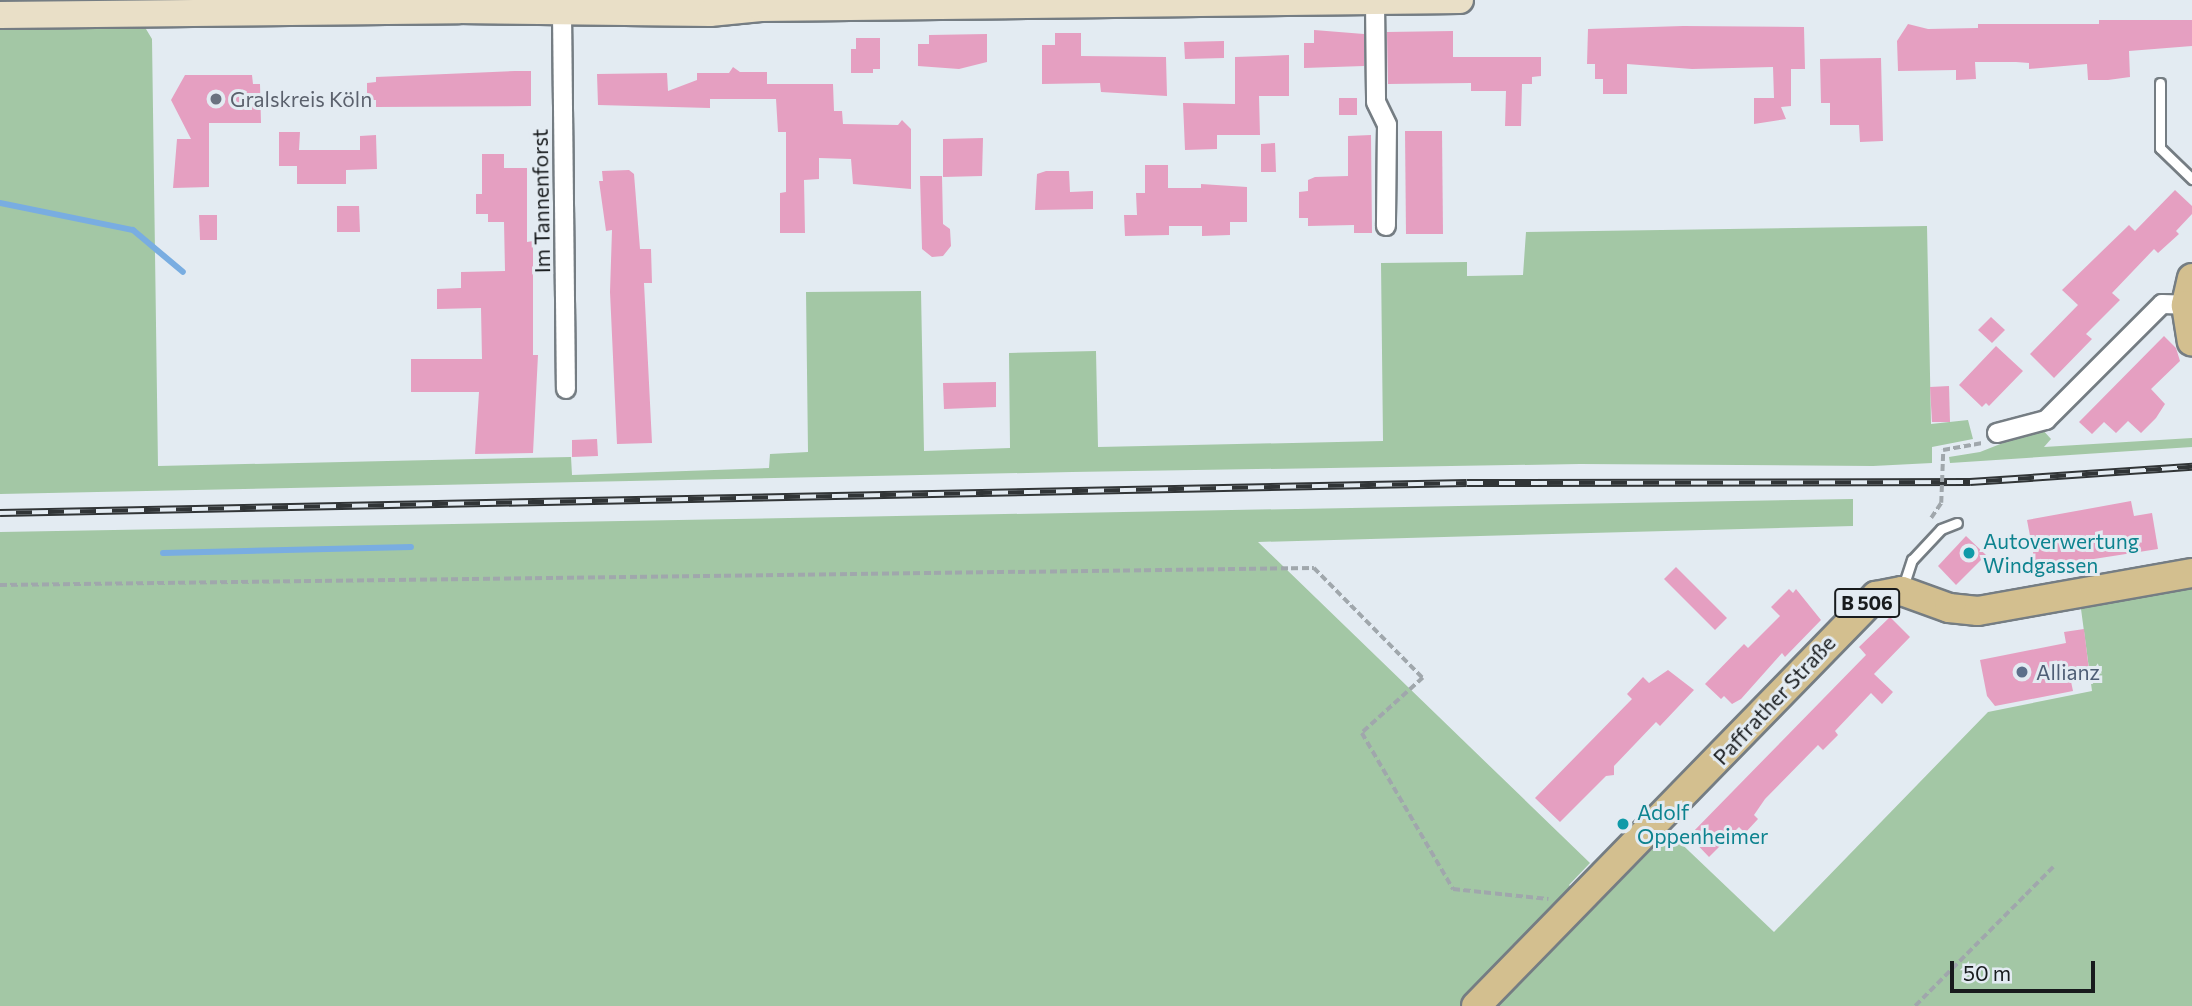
<!DOCTYPE html>
<meta charset="utf-8">
<style>
body{margin:0}
#map{position:relative;width:2192px;height:1006px;overflow:hidden;background:#e3ebf2;font-family:Commissioner,sans-serif}
div>[style]{position:absolute}
.green>*{inset:0;background:#a3c7a5}
.stream>*{height:6px;margin:-3px;padding:0 3px;transform-origin:3px;border-radius:3px;background:#79ade1}
.building>*{inset:0;background:#e59fc1}
.path>*{height:3.5px;margin-top:-1.75px;transform-origin:0;background:repeating-linear-gradient(90deg,#a0a7ac 0 7px,transparent 0 10.5px)}
.roads{filter:drop-shadow(2px 0 #757d83) drop-shadow(-2px 0 #757d83) drop-shadow(0 2px #757d83) drop-shadow(0 -2px #757d83)}
.lane>*{height:9px;margin:-4.5px;padding:0 4.5px;transform-origin:4.5px;border-radius:4.5px;background:#fff}
.street>*{height:18px;margin:-9px;padding:0 9px;transform-origin:9px;border-radius:9px;background:#fff}
.secondary>*{height:26px;margin:-13px;padding:0 13px;transform-origin:13px;border-radius:13px;background:#e9dfc7}
.primary>*{height:28px;margin:-14px;padding:0 14px;transform-origin:14px;border-radius:14px;background:#d3bf8f}
.rail>*{height:8px;margin-top:-4px;transform-origin:0;background:repeating-linear-gradient(90deg,#e3ebf2 0 16px,#313537 0 32px);box-sizing:border-box;border-block:2px solid #313537}
.path-bridge>*{height:3.5px;margin-top:-1.75px;transform-origin:0;background:repeating-linear-gradient(90deg,#a0a7ac 0 7px,transparent 0 10.5px)}
.dots>*{width:19px;height:19px;translate:-50% -50%;box-sizing:border-box;border:4px solid #e3ebf2;border-radius:50%}
span{translate:-50% -50%;white-space:nowrap;text-align:center;line-height:1.15;-webkit-text-stroke:6px #e3ebf2;paint-order:stroke}
.shield-label span{padding:2px 5px;background:#e3ebf2;border:2px solid;border-radius:5px;-webkit-text-stroke-width:0}
.shield-label{font-size:19px;color:#181b1d;font-weight:700}
.worship-label{font-size:21px;color:#5b616d}
.left{translate:0 -50%;text-align:left}
.street-label{font-size:21px;color:#181b1d}
.culture-label{font-size:21px;color:#0d838f}
.service-label{font-size:21px;color:#4e5e75}
.scale{position:absolute;left:1950px;top:961px;width:145px;height:32px;box-sizing:border-box;border:4px solid #181b1d;border-top:0;padding-left:9px;font-size:21px;line-height:24px;white-space:nowrap;color:#181b1d;-webkit-text-stroke:5px #e3ebf2;paint-order:stroke}
</style>
<div id="map">
<div class="green">
<div style="clip-path:polygon(143px 24px,152px 39px,158px 466px,571px 457px,572px 475px,769px 468px,770px 454px,808px 452px,806px 292px,921px 291px,924px 451px,1010px 448px,1009px 353px,1096px 351px,1098px 447px,1383px 441px,1381px 263px,1467px 262px,1467px 276px,1523px 275px,1526px 232px,1927px 226px,1931px 424px,1968px 420px,1973px 439px,1932px 447px,1932px 463px,1873px 466px,1580px 464px,1072px 472px,0 494px,0 25px)"></div>
<div style="clip-path:polygon(2041px 428px,2051px 439px,2044px 447px,2192px 438px,2192px 447px,1950px 463px,1949px 457px,1980px 452px)"></div>
<div style="clip-path:polygon(1853px 499px,1853px 526px,1258px 542px,1590px 863px,1569px 885px,1574px 891px,1464px 1006px,0 1006px,0 532px)"></div>
<div style="clip-path:polygon(2192px 588px,2192px 1006px,1498px 1006px,1669px 832px,1774px 932px,1988px 712px,2092px 691px,2081px 609px)"></div>
</div>
<div class="stream">
<div style="left:0;top:203px;width:136px;rotate:11.5deg"></div>
<div style="left:133px;top:230px;width:65px;rotate:40deg"></div>
<div style="left:163px;top:553px;width:248px;rotate:-1.4deg"></div>
</div>
<div class="building">
<div style="clip-path:polygon(2099px 20px,2192px 20px,2192px 46px,2129px 51px,2130px 77px,2108px 80px,2088px 80px,2087px 64px,2029px 69px,2029px 63px,2016px 62px,1975px 62px,1976px 79px,1956px 80px,1956px 70px,1898px 71px,1897px 41px,1908px 24px,1928px 29px,1978px 28px,1978px 24px,2099px 24px)"></div>
<div style="clip-path:polygon(1683px 26px,1804px 27px,1805px 69px,1791px 69px,1791px 106px,1781px 107px,1786px 119px,1754px 124px,1754px 98px,1774px 98px,1773px 67px,1692px 69px,1627px 64px,1627px 94px,1603px 94px,1603px 79px,1595px 79px,1595px 64px,1587px 64px,1588px 29px)"></div>
<div style="clip-path:polygon(1314px 30px,1364px 34px,1364px 66px,1304px 68px,1304px 43px,1314px 43px)"></div>
<div style="clip-path:polygon(1453px 31px,1453px 57px,1541px 57px,1541px 76px,1532px 77px,1532px 84px,1522px 84px,1521px 126px,1505px 126px,1506px 91px,1471px 91px,1471px 83px,1388px 84px,1387px 32px)"></div>
<div style="clip-path:polygon(1055px 33px,1081px 33px,1081px 56px,1166px 57px,1167px 96px,1101px 92px,1100px 83px,1042px 84px,1042px 45px,1055px 45px)"></div>
<div style="clip-path:polygon(987px 34px,987px 62px,959px 69px,918px 66px,918px 44px,929px 44px,929px 35px)"></div>
<div style="clip-path:polygon(856px 38px,880px 38px,880px 69px,873px 69px,873px 73px,851px 73px,851px 49px,856px 49px)"></div>
<div style="clip-path:polygon(1224px 41px,1224px 58px,1185px 59px,1184px 42px)"></div>
<div style="clip-path:polygon(1289px 55px,1289px 96px,1259px 96px,1260px 135px,1217px 135px,1217px 149px,1185px 150px,1183px 103px,1235px 104px,1235px 57px)"></div>
<div style="clip-path:polygon(1881px 58px,1883px 141px,1860px 142px,1859px 125px,1830px 125px,1830px 103px,1821px 103px,1820px 59px)"></div>
<div style="clip-path:polygon(733px 67px,740px 72px,767px 72px,767px 84px,833px 84px,834px 111px,842px 111px,843px 124px,898px 125px,902px 120px,911px 129px,911px 189px,853px 184px,851px 159px,819px 158px,819px 179px,804px 180px,805px 233px,780px 233px,780px 193px,786px 192px,786px 132px,778px 132px,776px 99px,710px 99px,710px 108px,598px 105px,597px 74px,667px 73px,668px 91px,697px 80px,697px 73px,729px 73px)"></div>
<div style="clip-path:polygon(515px 71px,531px 71px,531px 106px,376px 107px,376px 100px,367px 100px,367px 83px,376px 82px,376px 77px)"></div>
<div style="clip-path:polygon(185px 75px,252px 75px,253px 84px,260px 84px,261px 123px,209px 123px,209px 187px,173px 188px,177px 139px,191px 139px,171px 100px)"></div>
<div style="clip-path:polygon(1339px 98px,1357px 98px,1357px 115px,1339px 115px)"></div>
<div style="clip-path:polygon(1405px 131px,1442px 131px,1443px 234px,1406px 234px)"></div>
<div style="clip-path:polygon(279px 132px,300px 132px,299px 150px,360px 150px,360px 136px,376px 135px,377px 169px,346px 170px,346px 184px,297px 184px,297px 166px,279px 166px)"></div>
<div style="clip-path:polygon(1371px 135px,1372px 233px,1354px 233px,1354px 225px,1308px 226px,1308px 218px,1299px 218px,1299px 192px,1308px 191px,1308px 180px,1315px 177px,1348px 176px,1348px 136px)"></div>
<div style="clip-path:polygon(983px 138px,982px 176px,943px 177px,943px 139px)"></div>
<div style="clip-path:polygon(1275px 143px,1276px 172px,1261px 172px,1261px 144px)"></div>
<div style="clip-path:polygon(482px 154px,504px 154px,504px 168px,527px 168px,527px 242px,533px 241px,533px 355px,538px 355px,533px 453px,475px 454px,479px 392px,411px 392px,411px 359px,482px 359px,481px 308px,437px 309px,437px 289px,461px 288px,461px 272px,505px 271px,504px 222px,488px 222px,488px 214px,476px 214px,476px 194px,482px 194px)"></div>
<div style="clip-path:polygon(1145px 165px,1168px 165px,1168px 188px,1201px 188px,1201px 184px,1247px 187px,1247px 222px,1230px 222px,1230px 235px,1202px 236px,1202px 226px,1169px 226px,1169px 235px,1125px 236px,1124px 215px,1137px 215px,1136px 193px,1145px 193px)"></div>
<div style="clip-path:polygon(629px 170px,634px 174px,640px 249px,651px 249px,652px 283px,644px 283px,652px 443px,617px 444px,610px 292px,612px 230px,606px 231px,599px 181px,603px 181px,602px 171px)"></div>
<div style="clip-path:polygon(1046px 171px,1069px 171px,1070px 192px,1093px 191px,1093px 209px,1035px 210px,1037px 174px)"></div>
<div style="clip-path:polygon(920px 176px,942px 176px,943px 224px,950px 229px,951px 246px,943px 256px,932px 257px,922px 249px)"></div>
<div style="clip-path:polygon(2175px 190px,2192px 206px,2192px 214px,2176px 231px,2179px 234px,2158px 253px,2154px 249px,2112px 293px,2120px 300px,2086px 334px,2092px 339px,2054px 378px,2030px 354px,2078px 305px,2062px 290px,2129px 225px,2135px 231px)"></div>
<div style="clip-path:polygon(337px 206px,359px 206px,360px 232px,337px 232px)"></div>
<div style="clip-path:polygon(199px 215px,217px 215px,217px 240px,200px 240px)"></div>
<div style="clip-path:polygon(1991px 317px,2005px 330px,1992px 343px,1978px 330px)"></div>
<div style="clip-path:polygon(2164px 336px,2176px 348px,2180px 361px,2151px 389px,2165px 404px,2156px 418px,2141px 433px,2128px 421px,2116px 433px,2104px 422px,2092px 434px,2079px 422px)"></div>
<div style="clip-path:polygon(1996px 346px,2023px 371px,1989px 406px,1986px 403px,1982px 407px,1959px 385px)"></div>
<div style="clip-path:polygon(996px 382px,996px 407px,944px 409px,943px 383px)"></div>
<div style="clip-path:polygon(1949px 386px,1950px 422px,1932px 422px,1930px 387px)"></div>
<div style="clip-path:polygon(597px 439px,598px 456px,572px 457px,572px 440px)"></div>
<div style="clip-path:polygon(2131px 501px,2134px 516px,2152px 513px,2158px 549px,2036px 568px,2027px 520px)"></div>
<div style="clip-path:polygon(1966px 536px,1986px 555px,1956px 585px,1938px 566px)"></div>
<div style="clip-path:polygon(1676px 567px,1727px 618px,1715px 630px,1664px 579px)"></div>
<div style="clip-path:polygon(1789px 589px,1793px 593px,1796px 589px,1821px 620px,1785px 657px,1782px 653px,1741px 699px,1732px 704px,1724px 696px,1721px 699px,1705px 684px,1744px 644px,1748px 648px,1780px 616px,1771px 607px)"></div>
<div style="clip-path:polygon(1890px 617px,1910px 637px,1874px 674px,1893px 692px,1882px 704px,1871px 693px,1835px 731px,1838px 735px,1823px 750px,1818px 745px,1765px 799px,1754px 815px,1758px 819px,1745px 833px,1739px 827px,1709px 857px,1689px 836px,1866px 655px,1859px 647px)"></div>
<div style="clip-path:polygon(2084px 629px,2089px 670px,2069px 672px,2073px 691px,1995px 706px,1987px 696px,1980px 660px,2066px 643px,2064px 632px)"></div>
<div style="clip-path:polygon(1668px 670px,1694px 690px,1660px 726px,1656px 722px,1614px 766px,1614px 775px,1606px 776px,1560px 822px,1535px 798px,1632px 699px,1627px 694px,1643px 677px,1649px 683px)"></div>
</div>
<div class="path">
<div style="left:1943px;top:450px;width:40px;rotate:-10deg"></div>
<div style="left:1931px;top:518px;width:18px;rotate:-56deg"></div>
<div style="left:0;top:585px;width:1314px;rotate:-0.74deg"></div>
<div style="left:1314px;top:568px;width:155px;rotate:45.3deg"></div>
<div style="left:1423px;top:678px;width:82px;rotate:138deg"></div>
<div style="left:1362px;top:733px;width:181px;rotate:59.7deg"></div>
<div style="left:1453px;top:889px;width:96px;rotate:6deg"></div>
<div style="left:1915px;top:1006px;width:196px;rotate:-45.2deg"></div>
</div>
<div class="roads">
<div class="lane">
<div style="left:2160px;top:83px;width:65px;rotate:90deg"></div>
<div style="left:2160px;top:148px;width:45px;rotate:44.1deg"></div>
<div style="left:1902px;top:590px;width:32px;rotate:-72deg"></div>
<div style="left:1912px;top:560px;width:42px;rotate:-46.9deg"></div>
<div style="left:1941px;top:529px;width:17px;rotate:-21deg"></div>
</div>
<div class="street">
<div style="left:1375px;top:1px;width:101px;rotate:89.4deg"></div>
<div style="left:1376px;top:102px;width:25px;rotate:64deg"></div>
<div style="left:1387px;top:125px;width:101px;rotate:90.6deg"></div>
<div style="left:562px;top:12px;width:377px;rotate:89.4deg"></div>
<div style="left:1997px;top:433px;width:51px;rotate:-14.9deg"></div>
<div style="left:2046px;top:420px;width:164px;rotate:-45deg"></div>
<div style="left:2162px;top:304px;width:24px;rotate:2deg"></div>
</div>
<div class="secondary">
<div style="left:0;top:15px;width:459px;rotate:-0.6deg"></div>
<div style="left:459px;top:10px;width:251px;rotate:0.7deg"></div>
<div style="left:710px;top:13px;width:51px;rotate:-5.6deg"></div>
<div style="left:761px;top:8px;width:699px;rotate:-0.66deg"></div>
</div>
<div class="primary">
<div style="left:2192px;top:278px;width:28px;rotate:103deg"></div>
<div style="left:2186px;top:305px;width:37px;rotate:81deg"></div>
<div style="left:1476px;top:1006px;width:573px;rotate:-45.71deg"></div>
<div style="left:1876px;top:596px;width:26px;rotate:-11deg"></div>
<div style="left:1902px;top:591px;width:50px;rotate:19.9deg"></div>
<div style="left:1949px;top:608px;width:29px;rotate:6deg"></div>
<div style="left:1978px;top:611px;width:217px;rotate:-10.1deg"></div>
</div>
</div>
<div class="rail">
<div style="left:0;top:513px;width:1467px;rotate:-1.17deg"></div>
<div style="left:1467px;top:483px;width:503px;rotate:-0.11deg"></div>
<div style="left:1970px;top:482px;width:223px;rotate:-3.9deg"></div>
</div>
<div class="path-bridge">
<div style="left:1941px;top:503px;width:53px;rotate:-87.8deg"></div>
</div>
<div class="dots">
<div style="left:216px;top:99px;background:#6b7280"></div>
<div style="left:1969px;top:553px;background:#0f9aa8"></div>
<div style="left:2022px;top:672px;background:#5c6f8a"></div>
<div style="left:1623px;top:824px;background:#0f9aa8"></div>
</div>
<div class="shield-label">
<span style="left:1867px;top:603px">B 506</span>
</div>
<div class="worship-label">
<span class="left" style="left:230px;top:99px">Gralskreis Köln</span>
</div>
<div class="street-label">
<span style="left:541px;top:201px;rotate:-91deg">Im Tannenforst</span>
<span style="left:1774px;top:700px;rotate:-47deg">Paffrather Straße</span>
</div>
<div class="culture-label">
<span class="left" style="left:1983px;top:553px">Autoverwertung<br>Windgassen</span>
<span class="left" style="left:1637px;top:824px">Adolf<br>Oppenheimer</span>
</div>
<div class="service-label">
<span class="left" style="left:2036px;top:672px">Allianz</span>
</div>
<div class="scale">50 m</div>
</div>
